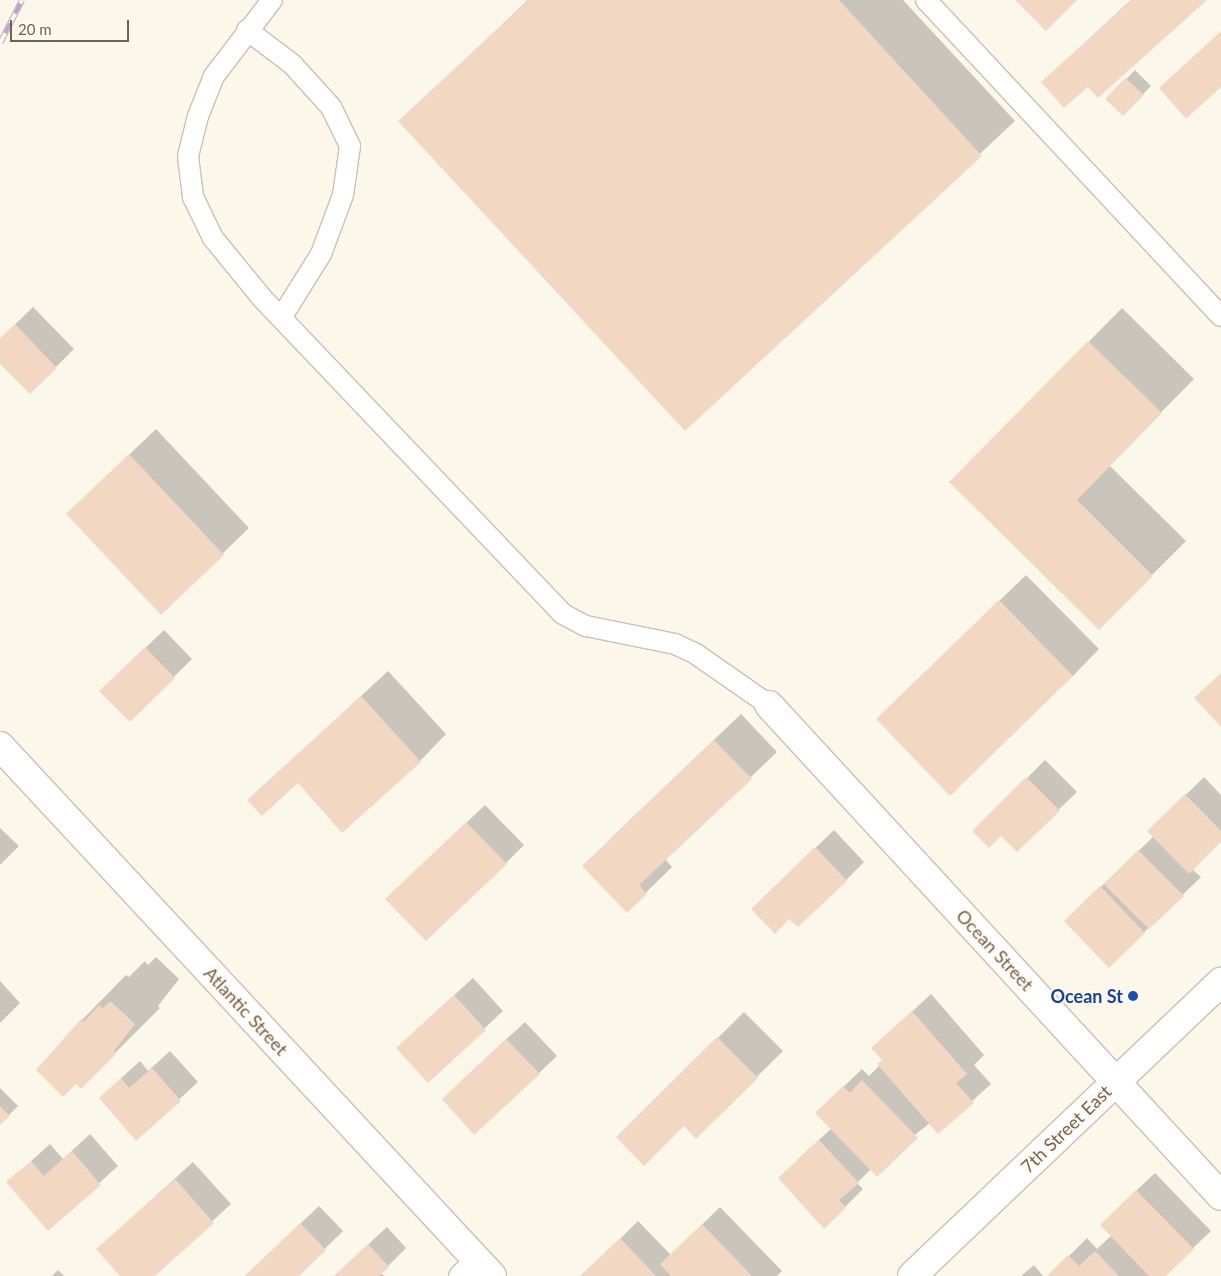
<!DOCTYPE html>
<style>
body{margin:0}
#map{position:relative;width:1221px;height:1276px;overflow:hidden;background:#fcf7eb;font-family:Lato,sans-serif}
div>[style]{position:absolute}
.shadow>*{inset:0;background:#0003}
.building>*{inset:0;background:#f2d8c3}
.roads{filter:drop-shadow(1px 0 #cfbfaf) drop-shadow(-1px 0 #cfbfaf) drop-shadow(0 1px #cfbfaf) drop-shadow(0 -1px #cfbfaf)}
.service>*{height:20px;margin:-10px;padding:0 10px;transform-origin:10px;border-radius:10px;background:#fff}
.minor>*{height:28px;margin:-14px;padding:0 14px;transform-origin:14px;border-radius:14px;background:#fff}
.tertiary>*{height:28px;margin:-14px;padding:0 14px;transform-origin:14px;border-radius:14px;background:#fff}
.rail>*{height:5.5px;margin-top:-2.75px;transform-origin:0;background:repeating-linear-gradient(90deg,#fffaf2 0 11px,#bba8c8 0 22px);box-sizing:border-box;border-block:1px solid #bba8c8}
.dots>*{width:14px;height:14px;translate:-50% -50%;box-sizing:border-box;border:2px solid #fffaf2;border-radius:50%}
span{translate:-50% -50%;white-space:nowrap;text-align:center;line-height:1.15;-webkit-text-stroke:4px #fffaf2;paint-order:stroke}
.street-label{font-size:18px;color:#785f4d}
.transit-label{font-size:18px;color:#164399;font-weight:700}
.right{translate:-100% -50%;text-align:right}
.scale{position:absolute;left:10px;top:20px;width:119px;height:22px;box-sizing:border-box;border:2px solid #785f4d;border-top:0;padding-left:6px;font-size:15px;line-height:18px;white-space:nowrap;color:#785f4d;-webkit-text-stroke:4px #fffaf2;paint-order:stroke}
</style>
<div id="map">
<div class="shadow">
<div style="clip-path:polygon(528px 0,903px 0,1015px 121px,685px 429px,400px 121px)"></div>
<div style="clip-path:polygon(1131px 0,1205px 0,1088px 86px,1042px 82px)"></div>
<div style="clip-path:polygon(1135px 70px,1151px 86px,1123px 114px,1107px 99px)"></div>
<div style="clip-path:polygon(33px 307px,74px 349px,30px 393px,0 362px,0 339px)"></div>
<div style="clip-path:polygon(1122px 308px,1194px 379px,1109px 465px,1186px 541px,1099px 628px,950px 482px)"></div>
<div style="clip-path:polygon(156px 429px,249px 528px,161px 613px,67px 514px)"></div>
<div style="clip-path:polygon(1026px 575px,1099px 649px,1073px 676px,904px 693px)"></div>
<div style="clip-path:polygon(164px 630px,192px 659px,130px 720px,119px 673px)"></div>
<div style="clip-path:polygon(388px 671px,446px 734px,420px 761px,298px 782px,249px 800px)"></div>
<div style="clip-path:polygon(741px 714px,777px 752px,665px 859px,672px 867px,627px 911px,610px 839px)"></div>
<div style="clip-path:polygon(1045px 760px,1077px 792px,1017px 850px,1001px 834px,974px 831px)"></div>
<div style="clip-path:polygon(1204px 777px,1221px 795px,1221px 841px,1192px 869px,1201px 877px,1109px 966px,1084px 903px,1154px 836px,1149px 831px)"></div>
<div style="clip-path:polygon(485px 805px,524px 845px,506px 863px,405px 881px)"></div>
<div style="clip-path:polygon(0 828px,19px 846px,0 865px)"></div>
<div style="clip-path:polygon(834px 830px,864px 862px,846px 880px,771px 891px)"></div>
<div style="clip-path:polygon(156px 957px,179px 979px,158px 1006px,160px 1008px,81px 1087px,82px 1020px,126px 975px,129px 977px,145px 961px,148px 965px)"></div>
<div style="clip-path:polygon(473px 978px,503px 1011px,428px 1081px,416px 1030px)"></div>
<div style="clip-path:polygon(0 981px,20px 1003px,0 1023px)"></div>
<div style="clip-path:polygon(931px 994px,984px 1055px,974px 1065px,991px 1084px,938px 1132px,930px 1123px,871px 1169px,857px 1183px,863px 1189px,845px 1207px,797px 1160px,832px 1128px,835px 1095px,862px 1069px,869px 1076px,879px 1066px,883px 1060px,873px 1048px)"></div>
<div style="clip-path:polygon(744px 1012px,783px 1051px,696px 1137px,684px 1124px,618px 1137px)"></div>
<div style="clip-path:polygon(525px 1022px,557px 1056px,539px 1073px,461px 1081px)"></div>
<div style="clip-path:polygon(170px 1051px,198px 1082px,136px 1139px,119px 1080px,140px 1061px,148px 1071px)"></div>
<div style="clip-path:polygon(0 1088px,18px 1106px,0 1124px)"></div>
<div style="clip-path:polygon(90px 1134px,118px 1166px,48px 1229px,8px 1182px,50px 1144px,63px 1159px)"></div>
<div style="clip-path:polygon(193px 1162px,231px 1204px,153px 1276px,122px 1276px,116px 1232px)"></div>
<div style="clip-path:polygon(1155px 1173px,1211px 1231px,1193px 1248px,1164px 1276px,1049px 1276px,1087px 1238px,1097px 1249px,1112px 1235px,1119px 1207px)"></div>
<div style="clip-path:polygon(319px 1206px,343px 1231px,297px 1276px,245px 1276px)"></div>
<div style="clip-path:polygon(720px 1207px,782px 1271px,777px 1276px,583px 1276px,638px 1221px,671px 1255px)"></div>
<div style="clip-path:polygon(387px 1227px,406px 1248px,381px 1273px,384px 1276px,334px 1276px)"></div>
<div style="clip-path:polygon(1034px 1265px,1043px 1276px,1021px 1276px)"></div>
<div style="clip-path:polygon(58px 1270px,64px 1276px,52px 1276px)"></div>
</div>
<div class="building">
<div style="clip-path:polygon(529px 0,839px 0,982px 156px,685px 431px,398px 121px)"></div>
<div style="clip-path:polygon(1015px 0,1077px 0,1046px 31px)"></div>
<div style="clip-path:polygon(1132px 0,1207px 0,1098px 98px,1088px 87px,1064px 108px,1041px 82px)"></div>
<div style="clip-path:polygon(1221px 31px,1221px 87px,1186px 119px,1159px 88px)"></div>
<div style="clip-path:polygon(1125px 78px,1144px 95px,1123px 116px,1105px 99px)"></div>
<div style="clip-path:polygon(15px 324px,57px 368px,30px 394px,0 364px,0 338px)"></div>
<div style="clip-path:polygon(1088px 341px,1162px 413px,1077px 500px,1153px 576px,1099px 630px,949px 482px)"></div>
<div style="clip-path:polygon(129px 454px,224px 555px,161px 615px,66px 514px)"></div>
<div style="clip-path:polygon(999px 600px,1073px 676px,950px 796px,876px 719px)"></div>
<div style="clip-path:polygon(145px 647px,175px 678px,130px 722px,99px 691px)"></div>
<div style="clip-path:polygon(1221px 673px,1221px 727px,1194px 698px)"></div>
<div style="clip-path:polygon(361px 696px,421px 762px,342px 833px,298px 783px,262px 816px,247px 800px)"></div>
<div style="clip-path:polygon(714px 740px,752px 779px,639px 885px,647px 894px,627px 913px,582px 866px)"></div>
<div style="clip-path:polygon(1026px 777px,1060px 811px,1017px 852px,1001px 836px,989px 848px,972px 831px)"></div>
<div style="clip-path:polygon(1185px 794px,1221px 831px,1221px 842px,1189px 874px,1147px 831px)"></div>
<div style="clip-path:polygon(466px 822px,507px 864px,426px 941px,385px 899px)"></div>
<div style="clip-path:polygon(815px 847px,847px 881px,798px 927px,789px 919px,775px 934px,751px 909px)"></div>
<div style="clip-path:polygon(1138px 850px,1184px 896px,1149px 929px,1104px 884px)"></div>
<div style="clip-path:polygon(1100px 886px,1145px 933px,1109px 968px,1064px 921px)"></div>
<div style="clip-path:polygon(454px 995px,486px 1030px,428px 1083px,396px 1048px)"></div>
<div style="clip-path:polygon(110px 1001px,135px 1024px,114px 1051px,116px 1054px,81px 1089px,76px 1084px,63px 1097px,36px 1070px,81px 1019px,84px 1022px,99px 1005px,103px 1008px)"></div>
<div style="clip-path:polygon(912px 1011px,967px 1074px,956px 1083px,974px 1103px,938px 1134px,877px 1064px,882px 1060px,871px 1048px)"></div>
<div style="clip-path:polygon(717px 1037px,758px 1078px,696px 1139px,684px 1126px,644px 1166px,616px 1137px)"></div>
<div style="clip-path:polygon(506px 1039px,540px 1074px,474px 1135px,442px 1099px)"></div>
<div style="clip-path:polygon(152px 1068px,181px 1101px,136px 1141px,99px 1098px,121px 1078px,129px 1088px)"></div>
<div style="clip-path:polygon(862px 1080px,918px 1138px,877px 1177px,815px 1113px,843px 1086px,850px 1093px)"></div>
<div style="clip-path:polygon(0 1106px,10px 1116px,0 1125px)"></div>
<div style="clip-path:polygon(819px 1140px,859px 1183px,839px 1200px,846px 1208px,824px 1229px,778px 1178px)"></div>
<div style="clip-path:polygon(72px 1151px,101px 1185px,48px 1231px,6px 1182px,31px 1161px,44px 1176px)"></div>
<div style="clip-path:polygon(175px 1179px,214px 1223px,155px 1276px,120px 1276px,96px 1249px)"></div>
<div style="clip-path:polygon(1136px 1190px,1194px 1249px,1166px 1276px,1149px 1276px,1100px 1225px)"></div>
<div style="clip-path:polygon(300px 1223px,326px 1250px,299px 1276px,245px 1276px)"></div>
<div style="clip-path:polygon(702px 1224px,752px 1276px,671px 1276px,660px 1264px)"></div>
<div style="clip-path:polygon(620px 1238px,656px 1276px,580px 1276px)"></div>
<div style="clip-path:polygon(368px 1244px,389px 1267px,379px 1276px,334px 1276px)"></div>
<div style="clip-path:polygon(1095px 1251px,1119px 1276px,1047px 1276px,1068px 1255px,1079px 1266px)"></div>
</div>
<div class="roads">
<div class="service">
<div style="left:272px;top:0;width:96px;rotate:127.3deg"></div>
<div style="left:214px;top:76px;width:43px;rotate:111.8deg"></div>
<div style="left:198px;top:116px;width:41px;rotate:104deg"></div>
<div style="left:188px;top:156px;width:41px;rotate:83deg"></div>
<div style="left:193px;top:197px;width:46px;rotate:64deg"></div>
<div style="left:213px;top:238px;width:77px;rotate:50.8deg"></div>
<div style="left:262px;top:298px;width:436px;rotate:46.4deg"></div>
<div style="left:563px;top:614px;width:26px;rotate:28deg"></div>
<div style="left:586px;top:626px;width:91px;rotate:11.4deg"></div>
<div style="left:675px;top:644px;width:23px;rotate:25deg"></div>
<div style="left:696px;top:654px;width:89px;rotate:34.9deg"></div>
<div style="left:926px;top:0;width:432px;rotate:47deg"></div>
<div style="left:247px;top:30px;width:56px;rotate:37.1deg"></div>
<div style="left:292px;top:64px;width:58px;rotate:47.8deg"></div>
<div style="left:331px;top:107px;width:43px;rotate:64deg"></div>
<div style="left:350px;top:146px;width:49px;rotate:98.1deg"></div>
<div style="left:343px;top:195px;width:63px;rotate:110.4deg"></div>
<div style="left:321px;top:254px;width:75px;rotate:122deg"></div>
<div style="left:459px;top:1276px;width:24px;rotate:-45deg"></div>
</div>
<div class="minor">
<div style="left:769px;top:705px;width:667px;rotate:47.37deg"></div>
<div style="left:0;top:746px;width:723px;rotate:47.13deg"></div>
</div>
<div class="tertiary">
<div style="left:912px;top:1276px;width:427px;rotate:-43.6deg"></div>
</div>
</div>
<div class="rail">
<div style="left:0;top:43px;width:48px;rotate:-62.9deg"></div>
</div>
<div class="dots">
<div style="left:1133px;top:996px;background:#1a4fb4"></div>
</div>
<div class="street-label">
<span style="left:995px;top:950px;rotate:47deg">Ocean Street</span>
<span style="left:246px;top:1011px;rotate:47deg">Atlantic Street</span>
<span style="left:1066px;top:1129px;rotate:-44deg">7th Street East</span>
</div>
<div class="transit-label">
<span class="right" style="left:1123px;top:996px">Ocean St</span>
</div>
<div class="scale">20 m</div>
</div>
